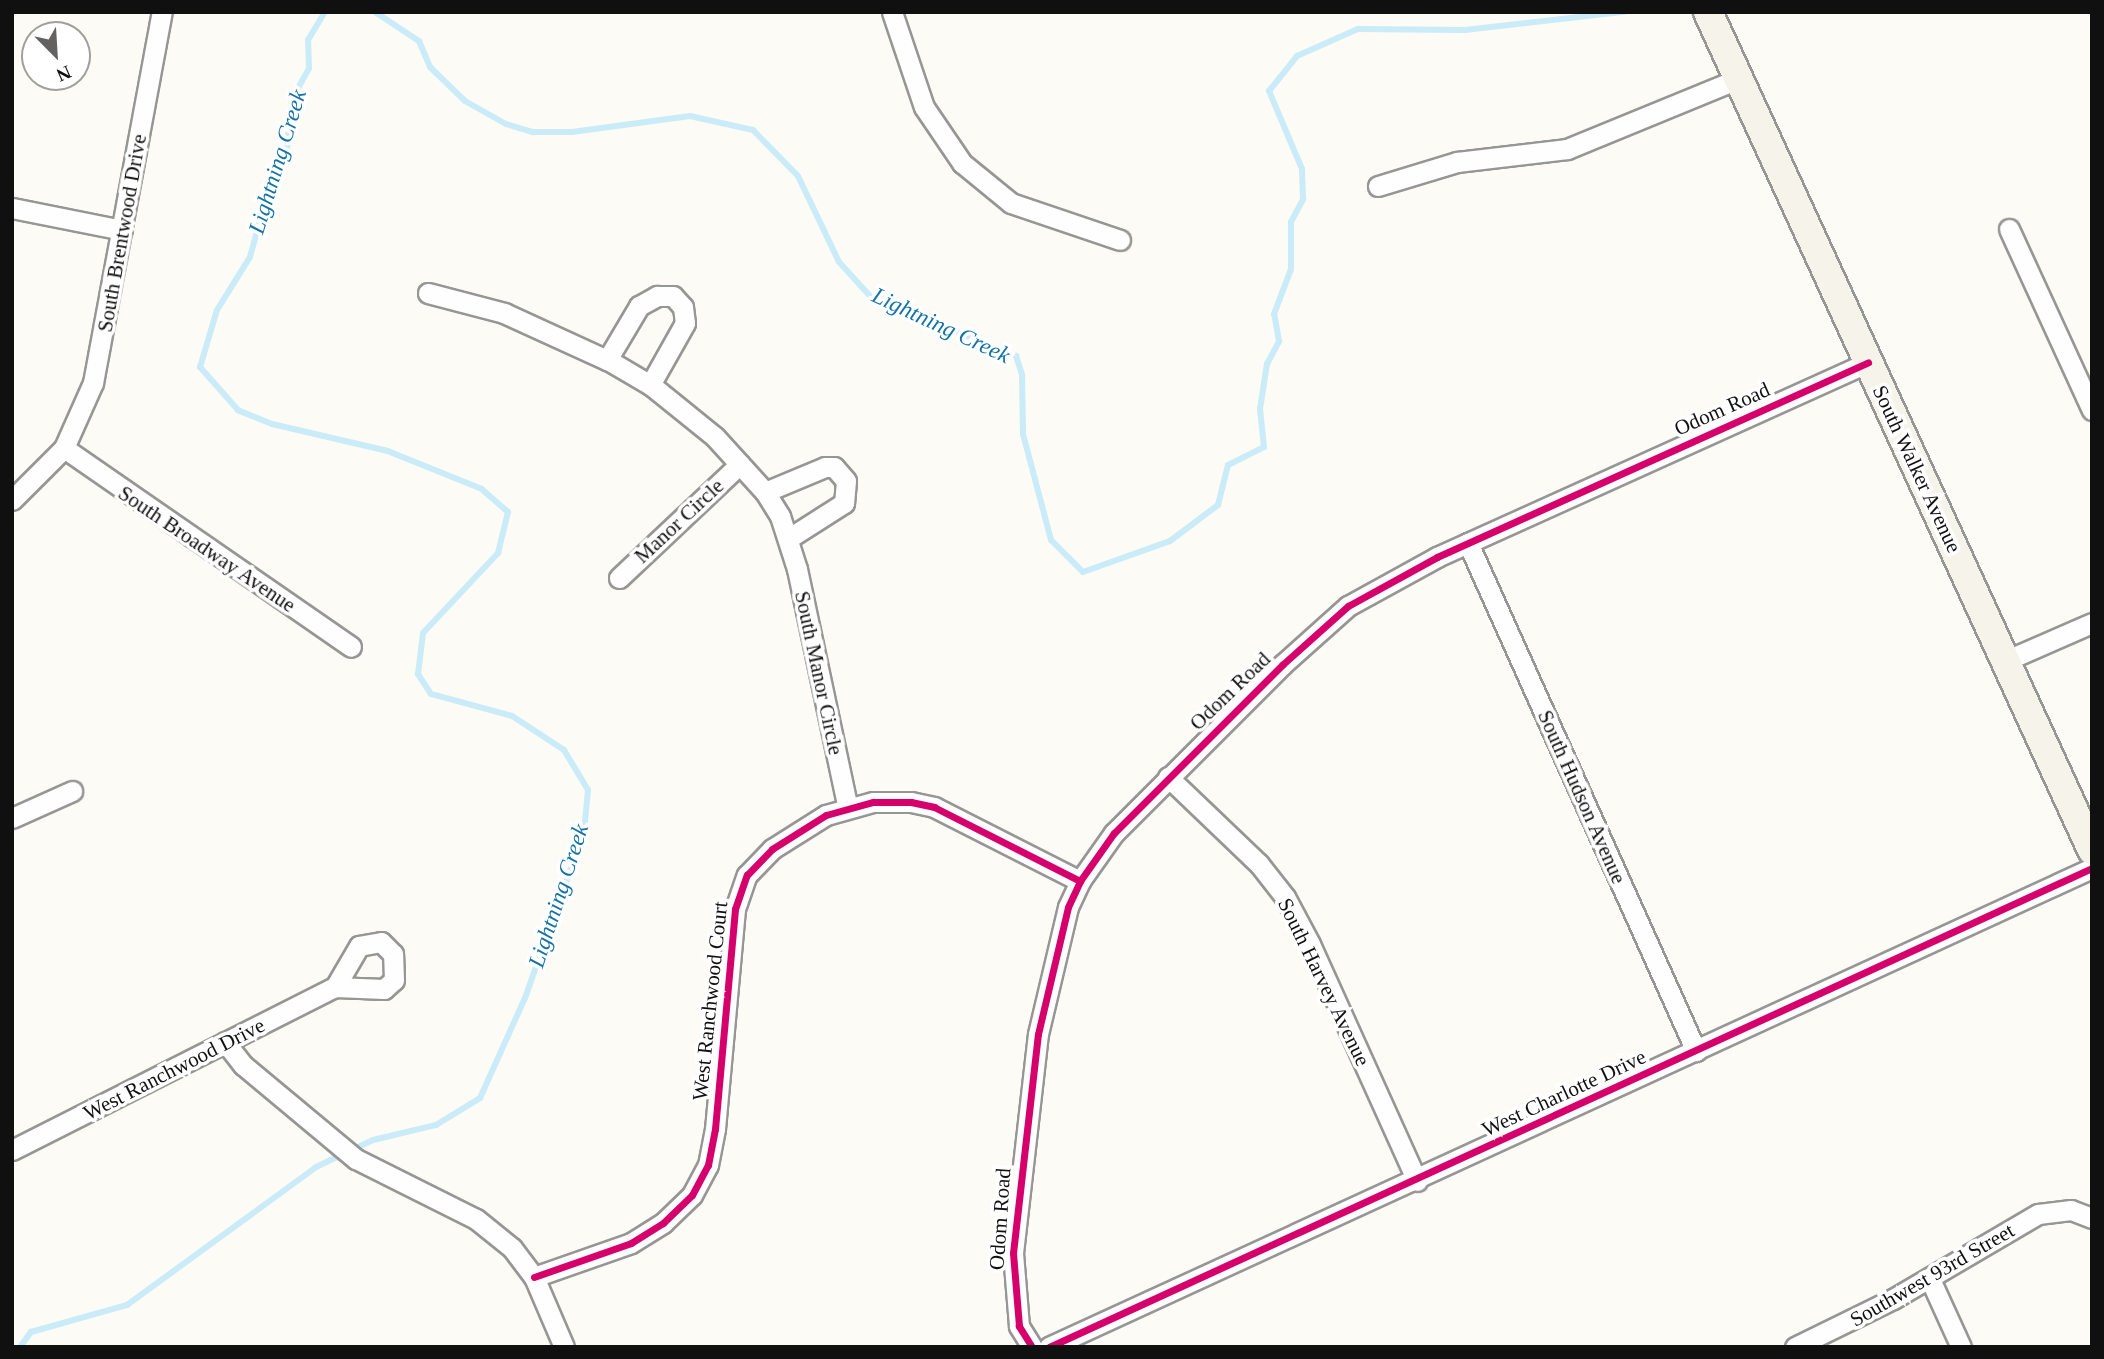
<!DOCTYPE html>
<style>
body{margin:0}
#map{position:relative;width:2104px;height:1359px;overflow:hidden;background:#fcfbf6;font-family:Georgia,serif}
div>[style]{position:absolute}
.stream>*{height:6px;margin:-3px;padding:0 3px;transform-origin:3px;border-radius:3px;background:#caebf8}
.roads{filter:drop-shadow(2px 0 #969694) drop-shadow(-2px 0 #969694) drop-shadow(0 2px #969694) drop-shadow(0 -2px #969694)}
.street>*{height:19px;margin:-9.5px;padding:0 9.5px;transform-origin:9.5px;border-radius:9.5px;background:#fffefe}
.secondary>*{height:28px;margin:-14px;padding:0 14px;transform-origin:14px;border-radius:14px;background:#f6f3eb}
.cycleway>*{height:7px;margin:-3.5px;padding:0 3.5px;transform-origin:3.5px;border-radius:3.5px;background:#d6006c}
span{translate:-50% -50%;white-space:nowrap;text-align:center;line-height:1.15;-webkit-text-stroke:7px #fff;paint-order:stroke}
.street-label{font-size:21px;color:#101010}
.water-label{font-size:23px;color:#1272a9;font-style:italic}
.frame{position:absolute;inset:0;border:14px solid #101010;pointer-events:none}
.north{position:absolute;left:21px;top:21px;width:70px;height:70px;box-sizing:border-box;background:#fff;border:2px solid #9f9f9f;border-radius:50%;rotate:156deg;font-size:19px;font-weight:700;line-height:28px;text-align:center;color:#101010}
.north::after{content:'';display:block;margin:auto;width:24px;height:32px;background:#636260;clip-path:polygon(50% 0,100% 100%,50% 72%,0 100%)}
</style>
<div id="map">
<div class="stream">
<div style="left:375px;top:12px;width:53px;rotate:33.4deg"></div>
<div style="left:419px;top:41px;width:28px;rotate:67deg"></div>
<div style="left:430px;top:67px;width:49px;rotate:44.2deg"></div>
<div style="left:465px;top:101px;width:47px;rotate:29.3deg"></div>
<div style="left:506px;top:124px;width:28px;rotate:17deg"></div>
<div style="left:533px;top:132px;width:39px"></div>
<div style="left:572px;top:132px;width:119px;rotate:-7.7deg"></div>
<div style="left:690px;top:116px;width:65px;rotate:12.5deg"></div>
<div style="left:753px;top:130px;width:64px;rotate:45.6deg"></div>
<div style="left:798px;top:176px;width:95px;rotate:64.5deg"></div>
<div style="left:839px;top:262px;width:47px;rotate:47.6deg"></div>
<div style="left:871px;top:297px;width:157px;rotate:22.1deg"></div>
<div style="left:1016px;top:356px;width:20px;rotate:72deg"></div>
<div style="left:1022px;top:375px;width:59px;rotate:89deg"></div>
<div style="left:1023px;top:434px;width:110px;rotate:75.2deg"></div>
<div style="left:1051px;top:540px;width:45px;rotate:45deg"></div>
<div style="left:1083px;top:572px;width:92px;rotate:-19.6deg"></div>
<div style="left:1170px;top:541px;width:60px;rotate:-36.9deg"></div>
<div style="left:1218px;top:505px;width:41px;rotate:-76deg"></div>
<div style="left:1228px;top:465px;width:40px;rotate:-26.6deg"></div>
<div style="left:1264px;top:447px;width:38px;rotate:-96deg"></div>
<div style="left:1260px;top:409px;width:46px;rotate:-81.2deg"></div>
<div style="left:1267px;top:364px;width:26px;rotate:-62deg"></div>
<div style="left:1279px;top:341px;width:27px;rotate:-100deg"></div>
<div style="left:1274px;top:314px;width:48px;rotate:-69.3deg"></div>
<div style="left:1291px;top:269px;width:47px;rotate:-90deg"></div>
<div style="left:1291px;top:222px;width:26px;rotate:-62deg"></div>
<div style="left:1303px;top:199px;width:30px;rotate:-92deg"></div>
<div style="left:1302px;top:169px;width:85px;rotate:-112.9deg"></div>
<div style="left:1269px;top:91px;width:45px;rotate:-51.3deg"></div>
<div style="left:1297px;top:56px;width:67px;rotate:-23.9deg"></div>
<div style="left:1358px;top:29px;width:107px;rotate:0.5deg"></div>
<div style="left:1465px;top:30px;width:160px;rotate:-6.5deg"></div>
<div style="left:20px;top:1347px;width:19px;rotate:-54deg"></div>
<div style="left:31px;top:1332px;width:100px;rotate:-15.7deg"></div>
<div style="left:127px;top:1305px;width:234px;rotate:-36.1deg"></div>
<div style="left:316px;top:1167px;width:63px;rotate:-25.3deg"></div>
<div style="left:373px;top:1140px;width:65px;rotate:-13.4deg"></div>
<div style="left:436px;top:1125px;width:52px;rotate:-31.5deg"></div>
<div style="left:480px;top:1098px;width:110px;rotate:-65.8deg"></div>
<div style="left:525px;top:998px;width:177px;rotate:-70.5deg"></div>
<div style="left:584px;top:831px;width:41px;rotate:-84.4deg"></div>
<div style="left:588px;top:790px;width:47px;rotate:-121deg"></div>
<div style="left:564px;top:750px;width:62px;rotate:-146.8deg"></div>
<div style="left:512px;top:716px;width:84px;rotate:-164.8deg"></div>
<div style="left:431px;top:694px;width:24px;rotate:-123deg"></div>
<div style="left:418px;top:674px;width:41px;rotate:-83deg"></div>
<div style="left:423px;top:633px;width:110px;rotate:-46.8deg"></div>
<div style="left:498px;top:553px;width:42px;rotate:-76.3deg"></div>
<div style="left:508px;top:512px;width:35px;rotate:-139deg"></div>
<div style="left:482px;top:489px;width:101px;rotate:-158deg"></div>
<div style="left:388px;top:451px;width:119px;rotate:-166.9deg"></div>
<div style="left:272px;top:424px;width:37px;rotate:-158deg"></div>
<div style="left:238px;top:410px;width:57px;rotate:-131.5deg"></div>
<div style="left:200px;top:367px;width:59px;rotate:-73.4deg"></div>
<div style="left:217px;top:310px;width:62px;rotate:-58.1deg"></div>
<div style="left:250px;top:257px;width:95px;rotate:-74.8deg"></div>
<div style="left:275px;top:165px;width:21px;rotate:-55deg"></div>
<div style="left:287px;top:148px;width:49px;rotate:-84.2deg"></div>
<div style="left:292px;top:99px;width:35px;rotate:-61deg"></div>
<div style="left:309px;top:68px;width:28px;rotate:-92deg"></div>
<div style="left:308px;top:40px;width:33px;rotate:-59deg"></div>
</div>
<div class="roads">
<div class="street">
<div style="left:892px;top:12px;width:100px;rotate:71.4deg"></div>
<div style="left:924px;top:107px;width:68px;rotate:55.8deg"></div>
<div style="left:962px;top:163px;width:63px;rotate:39.2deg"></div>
<div style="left:1011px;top:203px;width:115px;rotate:18.7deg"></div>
<div style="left:1378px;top:186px;width:83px;rotate:-16.9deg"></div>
<div style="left:1457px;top:162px;width:111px;rotate:-6.7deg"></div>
<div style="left:1567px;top:149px;width:185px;rotate:-22.3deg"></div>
<div style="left:12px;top:208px;width:112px;rotate:11.3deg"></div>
<div style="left:2009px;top:229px;width:199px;rotate:65.4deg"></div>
<div style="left:428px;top:293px;width:79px;rotate:14.7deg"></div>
<div style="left:504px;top:313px;width:120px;rotate:24.6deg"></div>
<div style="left:613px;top:363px;width:45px;rotate:30.5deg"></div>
<div style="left:652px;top:386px;width:81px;rotate:39deg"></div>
<div style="left:715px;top:437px;width:74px;rotate:47.7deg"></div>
<div style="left:765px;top:492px;width:28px;rotate:58deg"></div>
<div style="left:780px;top:516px;width:56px;rotate:72.2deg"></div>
<div style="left:797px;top:569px;width:244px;rotate:78deg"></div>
<div style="left:607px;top:360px;width:63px;rotate:-59.3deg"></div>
<div style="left:639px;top:306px;width:21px;rotate:-29deg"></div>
<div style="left:657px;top:296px;width:16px"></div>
<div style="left:673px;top:296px;width:15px;rotate:48deg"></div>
<div style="left:683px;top:307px;width:16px;rotate:83deg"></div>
<div style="left:685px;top:323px;width:71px;rotate:119.4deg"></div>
<div style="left:64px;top:448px;width:349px;rotate:34.7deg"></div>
<div style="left:765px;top:492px;width:65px;rotate:-22.6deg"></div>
<div style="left:825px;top:467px;width:9px"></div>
<div style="left:834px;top:467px;width:18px;rotate:49deg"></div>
<div style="left:846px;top:481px;width:22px;rotate:95deg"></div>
<div style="left:844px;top:503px;width:65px;rotate:147.5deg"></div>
<div style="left:12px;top:500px;width:74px;rotate:-45deg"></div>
<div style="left:64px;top:448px;width:71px;rotate:-66deg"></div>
<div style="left:93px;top:383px;width:377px;rotate:-79.5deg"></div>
<div style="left:1468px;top:543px;width:557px;rotate:65.83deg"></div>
<div style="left:619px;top:578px;width:166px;rotate:-43.3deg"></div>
<div style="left:2005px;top:661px;width:95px;rotate:-23.6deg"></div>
<div style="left:1168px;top:777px;width:126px;rotate:43.7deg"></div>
<div style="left:1259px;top:864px;width:42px;rotate:51.8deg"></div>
<div style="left:1285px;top:897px;width:53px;rotate:62deg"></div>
<div style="left:1310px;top:944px;width:260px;rotate:65.7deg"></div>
<div style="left:12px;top:818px;width:66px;rotate:-24.2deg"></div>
<div style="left:225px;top:1042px;width:29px;rotate:52deg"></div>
<div style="left:243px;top:1065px;width:147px;rotate:39.8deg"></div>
<div style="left:356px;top:1159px;width:134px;rotate:26.6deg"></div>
<div style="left:476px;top:1219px;width:46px;rotate:38.9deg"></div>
<div style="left:512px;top:1248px;width:36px;rotate:53deg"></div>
<div style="left:534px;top:1277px;width:76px;rotate:66.8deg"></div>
<div style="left:12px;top:1150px;width:362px;rotate:-26.8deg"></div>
<div style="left:335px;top:987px;width:49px;rotate:2.3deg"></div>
<div style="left:384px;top:989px;width:13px;rotate:-42deg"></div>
<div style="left:394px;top:980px;width:26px;rotate:-92deg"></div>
<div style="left:393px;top:954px;width:17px;rotate:-135deg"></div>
<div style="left:381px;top:942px;width:22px;rotate:170deg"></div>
<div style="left:359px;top:946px;width:48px;rotate:120.3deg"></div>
<div style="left:534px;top:1277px;width:103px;rotate:-19.3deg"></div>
<div style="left:631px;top:1243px;width:38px;rotate:-32deg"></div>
<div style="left:663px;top:1223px;width:40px;rotate:-44deg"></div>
<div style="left:692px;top:1195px;width:34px;rotate:-62deg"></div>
<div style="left:708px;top:1165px;width:37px;rotate:-79deg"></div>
<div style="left:715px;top:1129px;width:221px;rotate:-84.8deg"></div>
<div style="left:735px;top:909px;width:36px;rotate:-71deg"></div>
<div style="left:747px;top:875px;width:36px;rotate:-46deg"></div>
<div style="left:772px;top:849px;width:64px;rotate:-32.2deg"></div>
<div style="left:826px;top:815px;width:49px;rotate:-15.5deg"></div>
<div style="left:873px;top:802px;width:38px"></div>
<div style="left:911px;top:802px;width:24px;rotate:12deg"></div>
<div style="left:934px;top:807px;width:164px;rotate:26.9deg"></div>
<div style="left:1930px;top:1279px;width:75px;rotate:65.5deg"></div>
<div style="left:1032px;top:1347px;width:25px;rotate:-122deg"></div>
<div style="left:1019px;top:1326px;width:73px;rotate:-94.7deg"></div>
<div style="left:1013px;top:1253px;width:220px;rotate:-83.5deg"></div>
<div style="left:1038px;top:1034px;width:130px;rotate:-76.7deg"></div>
<div style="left:1068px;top:907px;width:29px;rotate:-65deg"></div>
<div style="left:1080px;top:881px;width:59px;rotate:-54.7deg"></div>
<div style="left:1114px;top:833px;width:238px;rotate:-45deg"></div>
<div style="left:1282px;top:665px;width:89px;rotate:-41.8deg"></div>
<div style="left:1348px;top:606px;width:102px;rotate:-28.8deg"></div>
<div style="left:1437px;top:557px;width:473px;rotate:-24.3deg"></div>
<div style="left:1049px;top:1347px;width:1148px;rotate:-24.67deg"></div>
<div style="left:1795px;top:1347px;width:109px;rotate:-26.1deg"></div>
<div style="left:1893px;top:1299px;width:168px;rotate:-30.4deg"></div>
<div style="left:2038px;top:1214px;width:33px;rotate:-7deg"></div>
<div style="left:2071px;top:1210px;width:22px;rotate:21deg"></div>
</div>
<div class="secondary">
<div style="left:1708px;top:12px;width:922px;rotate:65.38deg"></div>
</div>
</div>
<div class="cycleway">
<div style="left:534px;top:1277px;width:103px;rotate:-19.3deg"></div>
<div style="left:631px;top:1243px;width:38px;rotate:-32deg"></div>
<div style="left:663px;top:1223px;width:40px;rotate:-44deg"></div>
<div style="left:692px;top:1195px;width:34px;rotate:-62deg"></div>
<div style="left:708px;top:1165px;width:37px;rotate:-79deg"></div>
<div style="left:715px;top:1129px;width:221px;rotate:-84.8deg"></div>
<div style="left:735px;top:909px;width:36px;rotate:-71deg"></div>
<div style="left:747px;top:875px;width:36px;rotate:-46deg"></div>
<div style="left:772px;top:849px;width:64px;rotate:-32.2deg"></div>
<div style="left:826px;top:815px;width:49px;rotate:-15.5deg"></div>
<div style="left:873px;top:802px;width:38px"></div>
<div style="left:911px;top:802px;width:24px;rotate:12deg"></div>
<div style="left:934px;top:807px;width:164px;rotate:26.9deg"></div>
<div style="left:1032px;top:1347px;width:25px;rotate:-122deg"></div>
<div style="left:1019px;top:1326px;width:73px;rotate:-94.7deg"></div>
<div style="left:1013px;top:1253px;width:220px;rotate:-83.5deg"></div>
<div style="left:1038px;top:1034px;width:130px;rotate:-76.7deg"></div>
<div style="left:1068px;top:907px;width:29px;rotate:-65deg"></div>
<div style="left:1080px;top:881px;width:59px;rotate:-54.7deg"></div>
<div style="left:1114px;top:833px;width:238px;rotate:-45deg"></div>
<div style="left:1282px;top:665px;width:89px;rotate:-41.8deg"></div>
<div style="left:1348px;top:606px;width:102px;rotate:-28.8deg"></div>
<div style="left:1437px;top:557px;width:473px;rotate:-24.3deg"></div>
<div style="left:1049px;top:1347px;width:1148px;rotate:-24.67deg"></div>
</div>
<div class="street-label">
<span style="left:122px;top:233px;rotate:-80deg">South Brentwood Drive</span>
<span style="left:1722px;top:409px;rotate:-24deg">Odom Road</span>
<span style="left:1917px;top:469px;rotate:65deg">South Walker Avenue</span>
<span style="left:679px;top:521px;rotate:-43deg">Manor Circle</span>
<span style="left:207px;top:549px;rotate:34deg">South Broadway Avenue</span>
<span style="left:819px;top:673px;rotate:78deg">South Manor Circle</span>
<span style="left:1230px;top:691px;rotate:-44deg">Odom Road</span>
<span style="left:1582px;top:797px;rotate:66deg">South Hudson Avenue</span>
<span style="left:1324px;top:982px;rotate:64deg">South Harvey Avenue</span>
<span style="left:710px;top:1001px;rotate:-84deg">West Ranchwood Court</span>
<span style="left:174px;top:1069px;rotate:-27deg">West Ranchwood Drive</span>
<span style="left:1564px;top:1093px;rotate:-25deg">West Charlotte Drive</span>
<span style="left:1000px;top:1219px;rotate:-86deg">Odom Road</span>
<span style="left:1932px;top:1275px;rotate:-30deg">Southwest 93rd Street</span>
</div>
<div class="water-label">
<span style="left:278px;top:162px;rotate:-73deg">Lightning Creek</span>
<span style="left:941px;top:326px;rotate:25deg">Lightning Creek</span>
<span style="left:559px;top:896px;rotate:-72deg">Lightning Creek</span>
</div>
<div class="frame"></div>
<div class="north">N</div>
</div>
